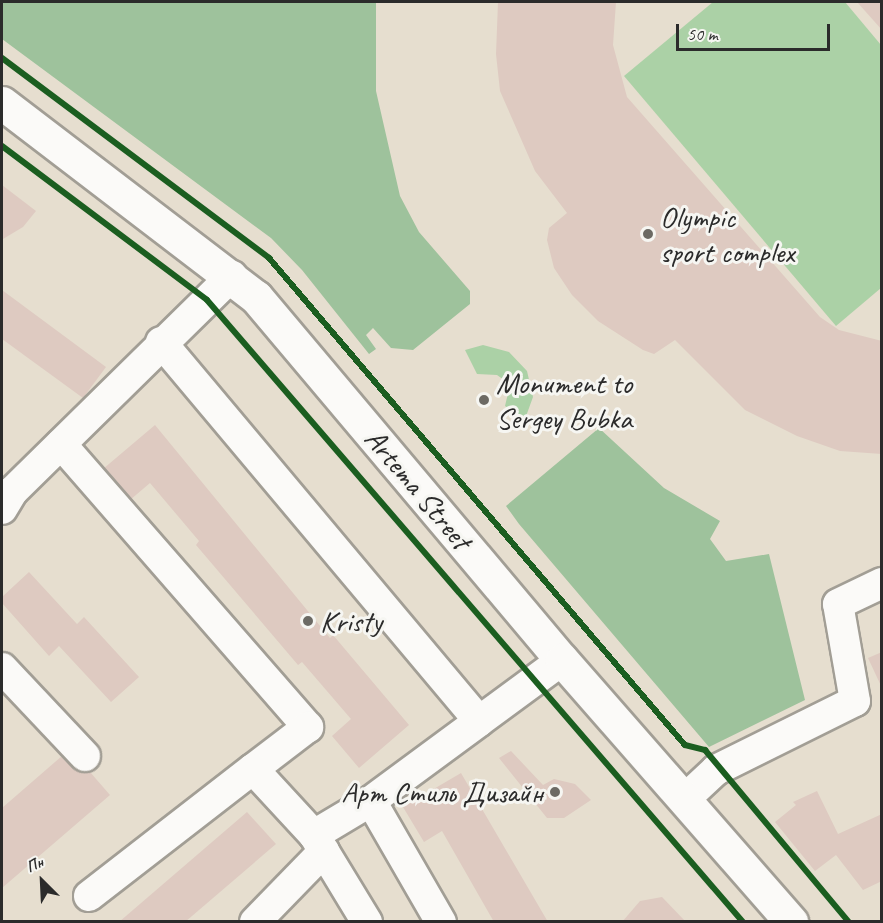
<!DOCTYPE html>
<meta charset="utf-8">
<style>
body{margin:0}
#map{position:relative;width:883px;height:923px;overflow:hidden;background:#e6decf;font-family:Caveat,sans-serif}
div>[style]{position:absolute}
.green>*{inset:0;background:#abd1a6}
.forest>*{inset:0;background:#9ec29c}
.building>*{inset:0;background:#decac1}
.roads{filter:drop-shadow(2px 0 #a29e95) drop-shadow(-2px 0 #a29e95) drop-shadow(0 2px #a29e95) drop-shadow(0 -2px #a29e95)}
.minor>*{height:30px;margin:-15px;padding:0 15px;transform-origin:15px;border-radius:15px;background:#fbfaf8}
.major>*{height:33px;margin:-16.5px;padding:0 16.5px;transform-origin:16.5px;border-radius:16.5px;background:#fbfaf8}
.cycleway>*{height:6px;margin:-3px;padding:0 3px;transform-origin:3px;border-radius:3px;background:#1b5e20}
.dots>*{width:16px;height:16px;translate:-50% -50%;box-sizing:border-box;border:3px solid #f6f6f2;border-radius:50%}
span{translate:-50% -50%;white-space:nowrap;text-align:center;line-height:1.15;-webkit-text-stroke:6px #f6f6f2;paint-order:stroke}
.poi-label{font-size:30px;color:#2b2b2b}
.left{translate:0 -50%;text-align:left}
.right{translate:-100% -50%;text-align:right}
.street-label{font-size:30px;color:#2b2b2b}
.frame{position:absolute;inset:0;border:3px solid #2b2b2b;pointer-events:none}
.north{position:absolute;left:12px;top:851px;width:60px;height:60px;-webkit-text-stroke:4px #f6f6f2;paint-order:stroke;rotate:336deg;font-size:16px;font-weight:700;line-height:24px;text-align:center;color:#2b2b2b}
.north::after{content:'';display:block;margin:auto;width:21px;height:27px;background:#2b2b2b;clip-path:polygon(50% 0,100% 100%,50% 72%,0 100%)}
.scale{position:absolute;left:676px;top:24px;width:154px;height:27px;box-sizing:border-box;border:3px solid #2b2b2b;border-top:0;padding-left:8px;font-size:18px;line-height:21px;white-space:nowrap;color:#2b2b2b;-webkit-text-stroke:4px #f6f6f2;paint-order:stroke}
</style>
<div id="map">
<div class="green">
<div style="clip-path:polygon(713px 2px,845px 2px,881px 45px,881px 288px,836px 326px,624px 76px)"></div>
<div style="clip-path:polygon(483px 345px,509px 352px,527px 371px,533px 397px,525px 419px,505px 406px,509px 389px,504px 380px,497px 375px,477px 374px,465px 350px)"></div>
</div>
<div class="forest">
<div style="clip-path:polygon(2px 2px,376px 2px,376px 91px,400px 196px,419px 232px,470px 291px,470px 304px,413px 350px,391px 348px,373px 328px,366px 335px,376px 349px,369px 354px,302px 270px,271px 238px,2px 39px)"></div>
<div style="clip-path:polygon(599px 428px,664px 488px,720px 521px,710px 539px,726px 561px,769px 554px,805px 700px,709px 747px,519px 524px,506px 506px)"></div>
</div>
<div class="building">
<div style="clip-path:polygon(498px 2px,616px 2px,613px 45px,627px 97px,820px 317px,839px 330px,882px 341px,882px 454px,840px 451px,797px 436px,745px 410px,675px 340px,654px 354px,643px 350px,598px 321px,572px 295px,554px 268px,547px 240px,549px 228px,567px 213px,535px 171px,500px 91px,496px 54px)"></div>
<div style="clip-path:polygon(857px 2px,882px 2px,882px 30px)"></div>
<div style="clip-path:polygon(2px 185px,36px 211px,23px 227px,3px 239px)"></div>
<div style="clip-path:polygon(2px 290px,106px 367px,83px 398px,2px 339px)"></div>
<div style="clip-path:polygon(155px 425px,330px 638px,333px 635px,409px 725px,359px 768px,332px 736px,351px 719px,302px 662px,298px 665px,196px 545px,199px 541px,150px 483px,130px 500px,103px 469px)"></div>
<div style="clip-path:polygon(29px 572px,77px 624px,84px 617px,139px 677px,111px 702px,59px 646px,49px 656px,2px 603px,2px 597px)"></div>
<div style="clip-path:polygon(882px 652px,882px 688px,868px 658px)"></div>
<div style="clip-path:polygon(70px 749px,110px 795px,2px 888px,2px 808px)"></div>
<div style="clip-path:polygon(511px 751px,543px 785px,554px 779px,575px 784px,591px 800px,564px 818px,547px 818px,499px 758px)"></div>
<div style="clip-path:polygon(461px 773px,548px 922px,494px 922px,442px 831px,424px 842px,403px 807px)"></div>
<div style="clip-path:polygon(817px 791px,838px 834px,882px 814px,882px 881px,863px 890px,836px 855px,815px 871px,775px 822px,796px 805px,793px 802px)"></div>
<div style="clip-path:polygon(247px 812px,276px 844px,185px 922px,119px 922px)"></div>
<div style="clip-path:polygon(662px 897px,686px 922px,622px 922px,640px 901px)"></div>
</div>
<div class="roads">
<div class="minor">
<div style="left:161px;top:342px;width:495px;rotate:50deg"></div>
<div style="left:61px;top:444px;width:376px;rotate:48.9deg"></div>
<div style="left:308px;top:727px;width:69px;rotate:142.6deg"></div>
<div style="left:2px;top:509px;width:21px;rotate:-59deg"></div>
<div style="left:13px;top:491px;width:307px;rotate:-44.5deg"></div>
<div style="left:2px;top:668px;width:121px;rotate:46.7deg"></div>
<div style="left:686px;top:798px;width:41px;rotate:-43deg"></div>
<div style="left:716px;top:770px;width:155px;rotate:-26.4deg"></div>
<div style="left:855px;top:701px;width:98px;rotate:-99.9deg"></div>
<div style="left:838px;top:604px;width:49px;rotate:-25.5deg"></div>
<div style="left:371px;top:801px;width:140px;rotate:60deg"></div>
<div style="left:314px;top:835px;width:102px;rotate:58.7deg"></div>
<div style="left:89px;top:896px;width:207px;rotate:-37.8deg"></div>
<div style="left:253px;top:769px;width:90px;rotate:47.3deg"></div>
<div style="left:314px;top:835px;width:66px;rotate:-30.8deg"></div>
<div style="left:371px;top:801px;width:237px;rotate:-36.4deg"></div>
<div style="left:255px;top:922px;width:99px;rotate:-45.8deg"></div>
</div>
<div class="major">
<div style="left:2px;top:103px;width:320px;rotate:37.4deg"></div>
<div style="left:256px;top:297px;width:475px;rotate:49.9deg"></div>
<div style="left:562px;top:660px;width:348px;rotate:48.8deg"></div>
</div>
</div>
<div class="cycleway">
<div style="left:2px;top:58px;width:334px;rotate:36.8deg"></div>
<div style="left:269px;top:258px;width:640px;rotate:49.5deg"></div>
<div style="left:685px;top:745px;width:21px;rotate:14deg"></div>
<div style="left:705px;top:750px;width:224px;rotate:50.1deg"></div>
<div style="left:2px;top:146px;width:256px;rotate:36.9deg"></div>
<div style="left:207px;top:300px;width:821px;rotate:49.25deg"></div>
</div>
<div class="dots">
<div style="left:648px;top:234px;background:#6c6a64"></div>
<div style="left:484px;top:400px;background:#6c6a64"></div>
<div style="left:308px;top:621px;background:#6c6a64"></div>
<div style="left:555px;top:792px;background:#6c6a64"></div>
</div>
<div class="poi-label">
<span class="left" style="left:660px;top:234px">Olympic<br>sport complex</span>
<span class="left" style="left:496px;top:400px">Monument to<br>Sergey Bubka</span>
<span class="left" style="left:320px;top:621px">Kristy</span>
<span class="right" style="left:543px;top:792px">Арт Стиль Дизайн</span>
</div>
<div class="street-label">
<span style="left:418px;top:489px;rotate:50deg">Artema Street</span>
</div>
<div class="frame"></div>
<div class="north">Пн</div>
<div class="scale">50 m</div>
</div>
